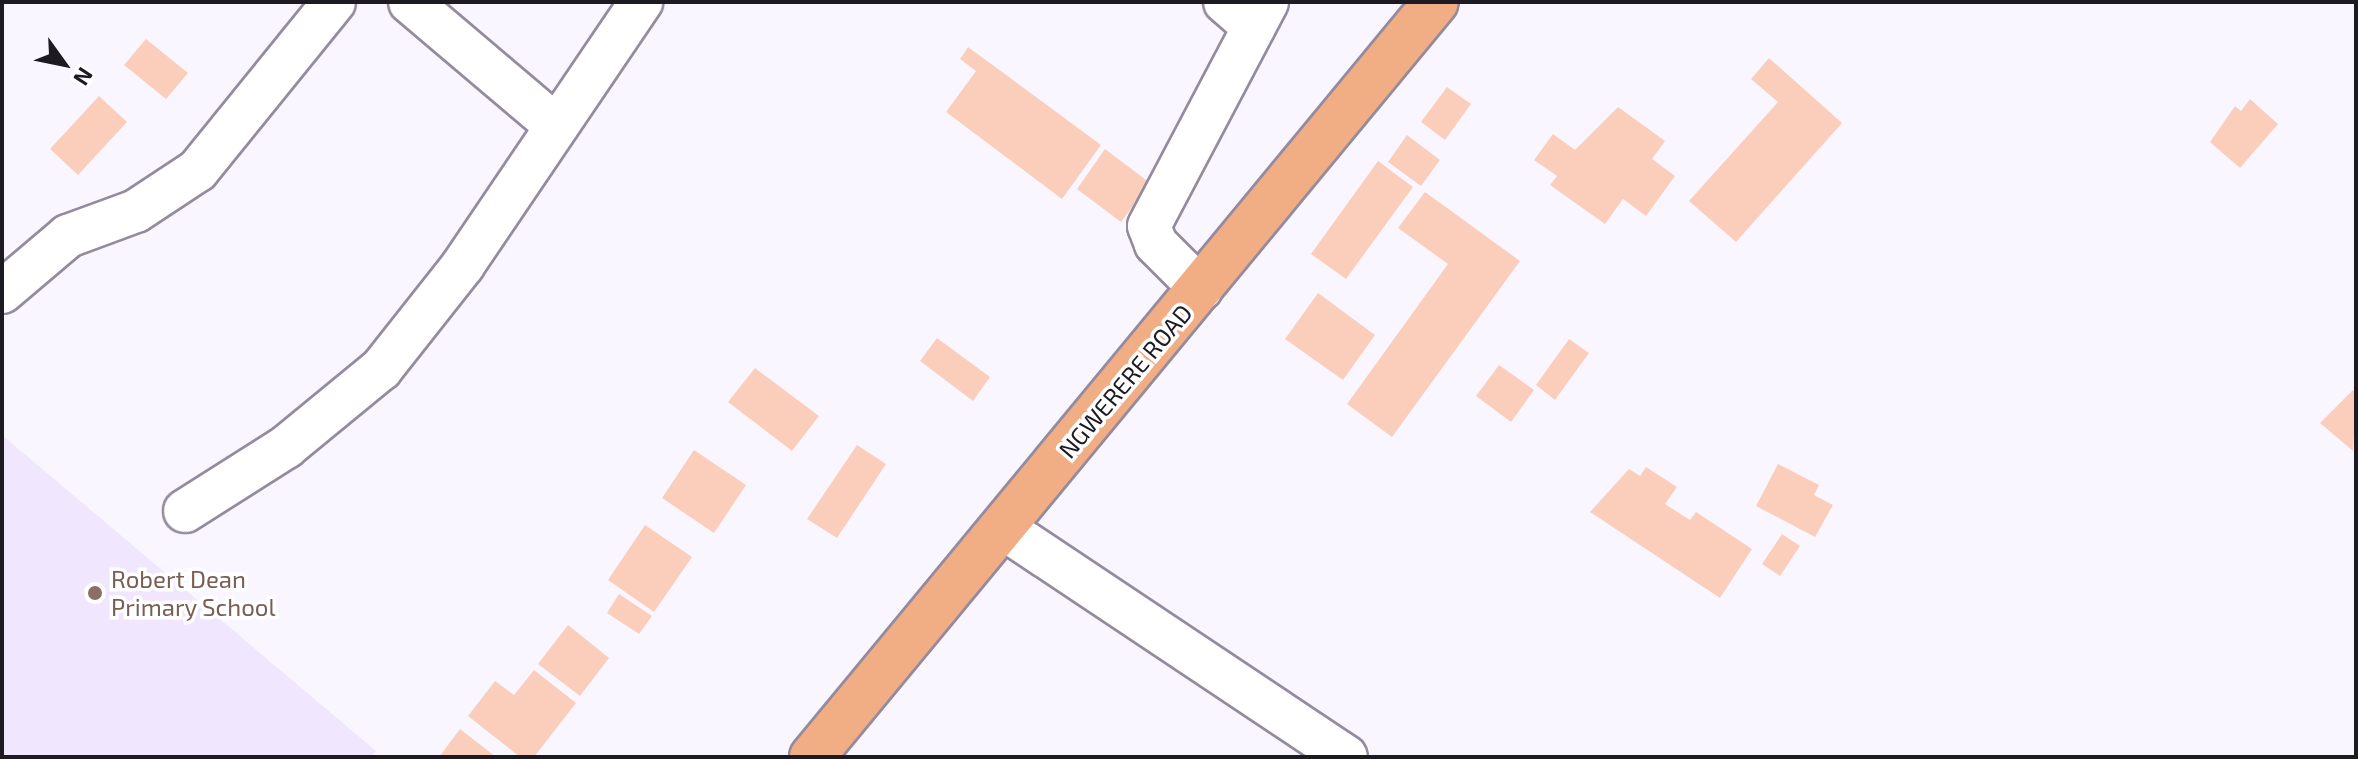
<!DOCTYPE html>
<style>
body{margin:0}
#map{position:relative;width:2358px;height:759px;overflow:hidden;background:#faf6ff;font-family:"Exo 2",sans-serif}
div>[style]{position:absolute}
.built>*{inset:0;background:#f0e6fd}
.building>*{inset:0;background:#fbcebc}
.roads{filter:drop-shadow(2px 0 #948b9f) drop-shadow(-2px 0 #948b9f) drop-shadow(0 2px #948b9f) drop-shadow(0 -2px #948b9f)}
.minor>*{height:42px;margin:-21px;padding:0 21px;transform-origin:21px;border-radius:21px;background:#fff}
.major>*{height:44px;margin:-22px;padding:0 22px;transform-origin:22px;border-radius:22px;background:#f1ad84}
.dots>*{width:22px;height:22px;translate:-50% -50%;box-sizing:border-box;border:4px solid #fff;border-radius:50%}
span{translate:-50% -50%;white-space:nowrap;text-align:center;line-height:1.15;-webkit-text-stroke:7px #fff;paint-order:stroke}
.street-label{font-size:24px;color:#1d1a22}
.education-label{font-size:24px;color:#785e54}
.left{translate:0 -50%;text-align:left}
.frame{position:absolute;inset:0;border:4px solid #1d1a22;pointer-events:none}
.north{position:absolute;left:24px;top:24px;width:80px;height:80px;-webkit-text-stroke:6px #fff;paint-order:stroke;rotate:123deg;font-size:22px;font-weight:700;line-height:32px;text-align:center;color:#1d1a22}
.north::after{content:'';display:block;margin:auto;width:28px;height:36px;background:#1d1a22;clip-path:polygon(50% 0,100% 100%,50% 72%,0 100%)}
</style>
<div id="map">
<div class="built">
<div style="clip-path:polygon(2px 435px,376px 751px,371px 757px,2px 757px)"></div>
</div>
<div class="building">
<div style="clip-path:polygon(146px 39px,188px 73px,166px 99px,124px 65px)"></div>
<div style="clip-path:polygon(968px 47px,1101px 145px,1062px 199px,946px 112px,976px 71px,960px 59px)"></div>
<div style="clip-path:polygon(1769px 58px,1842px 123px,1736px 242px,1689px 201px,1778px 102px,1751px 79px)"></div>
<div style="clip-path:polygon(1447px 87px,1471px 104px,1445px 140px,1421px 122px)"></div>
<div style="clip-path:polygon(99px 96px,127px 122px,78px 175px,50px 149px)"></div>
<div style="clip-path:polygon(2250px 99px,2278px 124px,2240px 168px,2210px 142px,2235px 106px,2241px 111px)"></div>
<div style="clip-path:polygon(1618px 107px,1665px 141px,1652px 159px,1675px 176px,1646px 216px,1623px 199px,1605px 224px,1550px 185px,1557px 176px,1534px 160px,1553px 134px,1575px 150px)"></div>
<div style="clip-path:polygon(1407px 135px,1440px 160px,1421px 186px,1388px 162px)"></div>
<div style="clip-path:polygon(1105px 149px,1150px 183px,1121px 222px,1077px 189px)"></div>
<div style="clip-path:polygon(1378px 161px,1413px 187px,1346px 279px,1311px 254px)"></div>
<div style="clip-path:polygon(1425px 192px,1520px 261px,1392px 437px,1347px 404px,1448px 264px,1398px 228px)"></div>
<div style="clip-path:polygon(1318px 293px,1375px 335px,1343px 380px,1285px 339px)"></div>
<div style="clip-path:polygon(937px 338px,990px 377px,973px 401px,920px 361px)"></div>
<div style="clip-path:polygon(1569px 339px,1589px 353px,1555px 400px,1536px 385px)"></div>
<div style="clip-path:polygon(1499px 365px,1534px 390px,1511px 422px,1476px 396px)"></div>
<div style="clip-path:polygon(755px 368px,819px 416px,792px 451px,728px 402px)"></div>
<div style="clip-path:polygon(2353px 390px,2356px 393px,2353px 451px,2320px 423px)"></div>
<div style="clip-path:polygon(857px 445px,886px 464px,837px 538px,807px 519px)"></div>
<div style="clip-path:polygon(694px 450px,746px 485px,714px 533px,662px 498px)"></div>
<div style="clip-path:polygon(1778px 464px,1819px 485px,1814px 495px,1833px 505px,1815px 537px,1756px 506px)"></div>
<div style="clip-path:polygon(1646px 467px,1677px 487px,1665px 504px,1690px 520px,1696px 512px,1752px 549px,1720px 598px,1590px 512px,1629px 469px,1640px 476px)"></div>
<div style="clip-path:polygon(645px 525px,692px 557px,654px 612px,608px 580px)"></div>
<div style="clip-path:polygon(1782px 534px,1800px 546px,1780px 576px,1762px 564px)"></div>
<div style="clip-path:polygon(619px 594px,652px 616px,639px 634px,607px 613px)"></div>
<div style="clip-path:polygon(568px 625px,609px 658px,580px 696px,538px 664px)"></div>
<div style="clip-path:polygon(534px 670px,576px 703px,534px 757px,520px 757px,468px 716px,495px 681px,514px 695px)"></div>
<div style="clip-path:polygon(460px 729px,496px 757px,439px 757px)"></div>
</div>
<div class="roads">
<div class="minor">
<div style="left:410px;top:2px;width:192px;rotate:40.3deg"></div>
<div style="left:1225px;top:2px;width:38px;rotate:41deg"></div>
<div style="left:1201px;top:289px;width:64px;rotate:-135deg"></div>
<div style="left:1156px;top:244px;width:19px;rotate:-111deg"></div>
<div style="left:1149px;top:226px;width:253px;rotate:-62.2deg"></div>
<div style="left:2px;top:292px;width:87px;rotate:-40.3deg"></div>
<div style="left:68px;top:236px;width:72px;rotate:-20.2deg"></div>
<div style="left:136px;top:211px;width:74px;rotate:-33.5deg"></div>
<div style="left:198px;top:170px;width:216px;rotate:-51deg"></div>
<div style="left:185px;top:511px;width:120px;rotate:-32.4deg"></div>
<div style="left:286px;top:447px;width:123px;rotate:-39.4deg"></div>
<div style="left:381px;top:369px;width:132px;rotate:-51.7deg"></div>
<div style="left:463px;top:265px;width:318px;rotate:-55.9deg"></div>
<div style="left:1003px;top:528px;width:412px;rotate:33.7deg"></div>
</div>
<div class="major">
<div style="left:812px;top:757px;width:979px;rotate:-50.43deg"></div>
</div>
</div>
<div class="dots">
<div style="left:95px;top:593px;background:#8d6e63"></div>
</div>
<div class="street-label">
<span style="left:1125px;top:381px;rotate:-50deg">NGWERERE ROAD</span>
</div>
<div class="education-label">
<span class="left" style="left:111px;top:593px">Robert Dean<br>Primary School</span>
</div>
<div class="frame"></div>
<div class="north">N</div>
</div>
